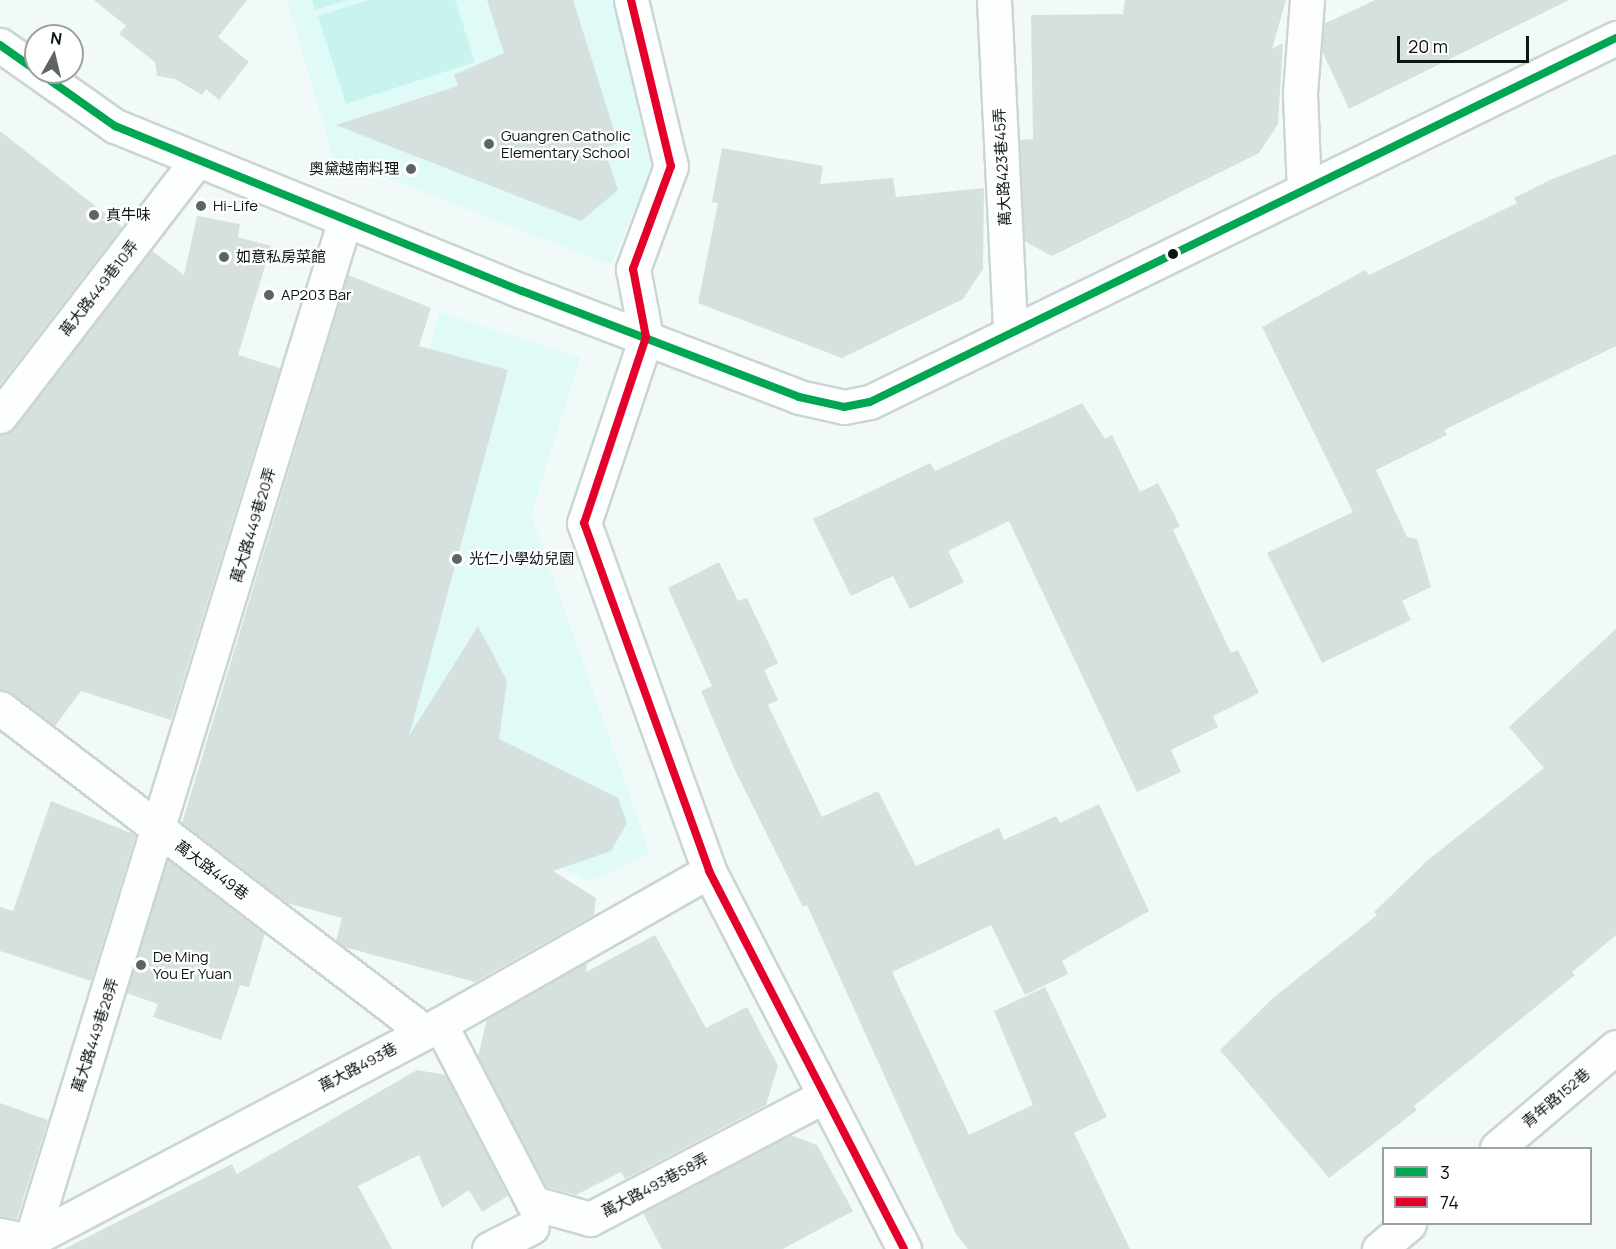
<!DOCTYPE html>
<meta charset="utf-8">
<style>
body{margin:0}
#map{position:relative;width:1616px;height:1249px;overflow:hidden;background:#f1faf9;font-family:Manrope,"Noto Sans TC",sans-serif}
div>[style]{position:absolute}
.built>*{inset:0;background:#e0faf7}
.green>*{inset:0;background:#c9f3ef}
.building>*{inset:0;background:#d6e0df}
.roads{filter:drop-shadow(2px 0 #cbd5d4) drop-shadow(-2px 0 #cbd5d4) drop-shadow(0 2px #cbd5d4) drop-shadow(0 -2px #cbd5d4)}
.minor>*{height:33px;margin:-16.5px;padding:0 16.5px;transform-origin:16.5px;border-radius:16.5px;background:#fdfefe}
.bus-1>*{height:8px;margin:-4px;padding:0 4px;transform-origin:4px;border-radius:4px;background:#00a651}
.bus-2>*{height:8px;margin:-4px;padding:0 4px;transform-origin:4px;border-radius:4px;background:#e4002b}
.dots>*{width:16px;height:16px;translate:-50% -50%;box-sizing:border-box;border:3px solid #fff;border-radius:50%}
span{translate:-50% -50%;white-space:nowrap;text-align:center;line-height:1.15;-webkit-text-stroke:4.5px #fff;paint-order:stroke}
.poi-label{font-size:15px;color:#0b1514}
.left{translate:0 -50%;text-align:left}
.right{translate:-100% -50%;text-align:right}
.street-label{font-size:15px;color:#0b1514}
.legend{position:absolute;left:1382px;top:1147px;width:210px;height:78px;box-sizing:border-box;background:#fff;border:2px solid #9da1a1;margin:0;padding:8px 10px;list-style:none;font-size:18px;color:#0b1514}
.legend li{display:flex;align-items:center;gap:12px;height:30px}
.legend b{width:30px;border:2px solid #9da1a1}
.north{position:absolute;left:24px;top:24px;width:60px;height:60px;box-sizing:border-box;background:#fff;border:2px solid #9da1a1;border-radius:50%;rotate:8deg;font-size:16px;font-weight:700;line-height:24px;text-align:center;color:#0b1514}
.north::after{content:'';display:block;margin:auto;width:21px;height:27px;background:#5c6564;clip-path:polygon(50% 0,100% 100%,50% 72%,0 100%)}
.scale{position:absolute;left:1397px;top:36px;width:132px;height:27px;box-sizing:border-box;border:3px solid #0b1514;border-top:0;padding-left:8px;font-size:18px;line-height:21px;white-space:nowrap;color:#0b1514;-webkit-text-stroke:4px #fff;paint-order:stroke}
</style>
<div id="map">
<div class="built">
<div style="clip-path:polygon(287px 0,612px 0,653px 166px,611px 265px,333px 157px)"></div>
<div style="clip-path:polygon(440px 312px,580px 358px,531px 515px,650px 853px,590px 882px,333px 752px,354px 603px)"></div>
</div>
<div class="green">
<div style="clip-path:polygon(312px 0,348px 0,315px 10px)"></div>
<div style="clip-path:polygon(368px 0,455px 0,475px 62px,346px 104px,318px 16px)"></div>
</div>
<div class="building">
<div style="clip-path:polygon(94px 0,247px 0,218px 37px,249px 62px,219px 100px,206px 89px,202px 95px,175px 79px,157px 76px,155px 62px,119px 34px,126px 26px)"></div>
<div style="clip-path:polygon(487px 0,573px 0,618px 143px,604px 148px,618px 190px,581px 221px,336px 125px,458px 86px,454px 75px,504px 53px)"></div>
<div style="clip-path:polygon(1125px 0,1286px 0,1272px 49px,1283px 43px,1278px 124px,1259px 153px,1052px 256px,1024px 241px,1020px 140px,1033px 139px,1031px 15px,1123px 14px)"></div>
<div style="clip-path:polygon(1375px 0,1569px 0,1349px 109px,1322px 51px,1324px 24px)"></div>
<div style="clip-path:polygon(0 131px,122px 227px,0 385px)"></div>
<div style="clip-path:polygon(722px 148px,823px 166px,820px 184px,893px 178px,896px 197px,984px 188px,983px 269px,963px 299px,842px 358px,698px 303px,718px 203px,712px 202px)"></div>
<div style="clip-path:polygon(1616px 154px,1616px 346px,1444px 430px,1447px 435px,1376px 470px,1407px 537px,1417px 539px,1431px 587px,1402px 601px,1411px 620px,1322px 663px,1267px 553px,1353px 512px,1262px 327px,1365px 270px,1369px 275px,1517px 203px,1514px 198px,1550px 180px)"></div>
<div style="clip-path:polygon(197px 216px,240px 224px,238px 237px,271px 246px,238px 355px,280px 368px,171px 720px,81px 691px,55px 726px,0 690px,0 434px,15px 427px,151px 250px,184px 275px)"></div>
<div style="clip-path:polygon(348px 275px,431px 308px,419px 346px,508px 370px,409px 736px,478px 626px,507px 681px,499px 739px,618px 798px,627px 823px,611px 851px,553px 871px,596px 898px,594px 915px,475px 982px,344px 947px,336px 941px,342px 918px,287px 903px,182px 823px)"></div>
<div style="clip-path:polygon(1082px 403px,1105px 439px,1112px 435px,1140px 492px,1158px 483px,1180px 526px,1173px 530px,1231px 653px,1238px 650px,1259px 693px,1213px 716px,1218px 727px,1171px 750px,1181px 772px,1137px 792px,1009px 521px,948px 551px,964px 582px,910px 609px,893px 576px,851px 596px,813px 519px,930px 463px,935px 471px)"></div>
<div style="clip-path:polygon(719px 562px,738px 601px,747px 598px,778px 663px,764px 670px,778px 700px,768px 705px,822px 817px,878px 791px,916px 866px,999px 828px,1004px 840px,1056px 816px,1060px 823px,1099px 804px,1149px 911px,1062px 961px,1068px 974px,1025px 995px,991px 925px,892px 972px,969px 1135px,1033px 1105px,994px 1011px,1045px 987px,1107px 1117px,1074px 1133px,1130px 1249px,968px 1249px,956px 1234px,807px 905px,803px 907px,734px 768px,701px 691px,712px 686px,668px 588px)"></div>
<div style="clip-path:polygon(1616px 629px,1616px 935px,1572px 972px,1575px 975px,1414px 1106px,1417px 1110px,1329px 1178px,1220px 1050px,1273px 998px,1377px 915px,1374px 912px,1428px 860px,1544px 768px,1509px 727px)"></div>
<div style="clip-path:polygon(51px 801px,136px 835px,91px 981px,0 951px,0 907px,13px 911px)"></div>
<div style="clip-path:polygon(168px 859px,265px 933px,249px 987px,240px 985px,221px 1040px,153px 1017px,158px 1004px,126px 993px)"></div>
<div style="clip-path:polygon(655px 935px,706px 1028px,747px 1007px,778px 1066px,766px 1105px,625px 1179px,621px 1172px,576px 1195px,546px 1187px,478px 1057px,487px 1019px,587px 962px,586px 972px)"></div>
<div style="clip-path:polygon(417px 1070px,446px 1075px,508px 1196px,482px 1212px,469px 1190px,442px 1208px,419px 1155px,358px 1186px,392px 1249px,64px 1249px,232px 1164px,237px 1174px)"></div>
<div style="clip-path:polygon(0 1103px,48px 1120px,17px 1219px,0 1217px)"></div>
<div style="clip-path:polygon(790px 1135px,817px 1145px,853px 1211px,783px 1249px,662px 1249px,643px 1213px)"></div>
</div>
<div class="roads">
<div class="minor">
<div style="left:631px;top:0;width:171px;rotate:76.5deg"></div>
<div style="left:671px;top:166px;width:110px;rotate:110.3deg"></div>
<div style="left:633px;top:269px;width:69px;rotate:79.2deg"></div>
<div style="left:646px;top:337px;width:196px;rotate:108.4deg"></div>
<div style="left:584px;top:523px;width:370px;rotate:70.2deg"></div>
<div style="left:709px;top:871px;width:425px;rotate:62.7deg"></div>
<div style="left:994px;top:0;width:333px;rotate:87.2deg"></div>
<div style="left:0;top:45px;width:141px;rotate:35.2deg"></div>
<div style="left:115px;top:126px;width:439px;rotate:22.1deg"></div>
<div style="left:522px;top:291px;width:297px;rotate:20.9deg"></div>
<div style="left:799px;top:397px;width:46px;rotate:12.5deg"></div>
<div style="left:844px;top:407px;width:26px;rotate:-11deg"></div>
<div style="left:870px;top:402px;width:830px;rotate:-26.01deg"></div>
<div style="left:1304px;top:190px;width:97px;rotate:-92.4deg"></div>
<div style="left:1300px;top:93px;width:93px;rotate:-85.7deg"></div>
<div style="left:0;top:416px;width:323px;rotate:-52.4deg"></div>
<div style="left:0;top:708px;width:534px;rotate:37.32deg"></div>
<div style="left:440px;top:1024px;width:202px;rotate:62.5deg"></div>
<div style="left:533px;top:1203px;width:59px;rotate:15.7deg"></div>
<div style="left:590px;top:1219px;width:264px;rotate:-27.7deg"></div>
<div style="left:1497px;top:1148px;width:156px;rotate:-40.3deg"></div>
<div style="left:0;top:1235px;width:30px;rotate:12deg"></div>
<div style="left:29px;top:1241px;width:465px;rotate:-27.8deg"></div>
<div style="left:440px;top:1024px;width:309px;rotate:-29.6deg"></div>
<div style="left:28px;top:1249px;width:1077px;rotate:-72.88deg"></div>
<div style="left:489px;top:1249px;width:48px;rotate:-27.1deg"></div>
<div style="left:1379px;top:1249px;width:39px;rotate:-40deg"></div>
</div>
</div>
<div class="bus-1">
<div style="left:0;top:45px;width:141px;rotate:35.2deg"></div>
<div style="left:115px;top:126px;width:439px;rotate:22.1deg"></div>
<div style="left:522px;top:291px;width:297px;rotate:20.9deg"></div>
<div style="left:799px;top:397px;width:46px;rotate:12.5deg"></div>
<div style="left:844px;top:407px;width:26px;rotate:-11deg"></div>
<div style="left:870px;top:402px;width:830px;rotate:-26.01deg"></div>
</div>
<div class="bus-2">
<div style="left:631px;top:0;width:171px;rotate:76.5deg"></div>
<div style="left:671px;top:166px;width:110px;rotate:110.3deg"></div>
<div style="left:633px;top:269px;width:69px;rotate:79.2deg"></div>
<div style="left:646px;top:337px;width:196px;rotate:108.4deg"></div>
<div style="left:584px;top:523px;width:370px;rotate:70.2deg"></div>
<div style="left:709px;top:871px;width:425px;rotate:62.7deg"></div>
</div>
<div class="dots">
<div style="left:489px;top:144px;background:#5c6564"></div>
<div style="left:411px;top:169px;background:#5c6564"></div>
<div style="left:201px;top:206px;background:#5c6564"></div>
<div style="left:94px;top:215px;background:#5c6564"></div>
<div style="left:1173px;top:254px;background:#0b1514"></div>
<div style="left:224px;top:257px;background:#5c6564"></div>
<div style="left:269px;top:295px;background:#5c6564"></div>
<div style="left:457px;top:559px;background:#5c6564"></div>
<div style="left:141px;top:965px;background:#5c6564"></div>
</div>
<div class="poi-label">
<span class="left" style="left:501px;top:144px">Guangren Catholic<br>Elementary School</span>
<span class="right" style="left:399px;top:169px">奧黛越南料理</span>
<span class="left" style="left:213px;top:206px">Hi-Life</span>
<span class="left" style="left:106px;top:215px">真牛味</span>
<span class="left" style="left:236px;top:257px">如意私房菜館</span>
<span class="left" style="left:281px;top:295px">AP203 Bar</span>
<span class="left" style="left:469px;top:559px">光仁小學幼兒園</span>
<span class="left" style="left:153px;top:965px">De Ming<br>You Er Yuan</span>
</div>
<div class="street-label">
<span style="left:1002px;top:167px;rotate:-93deg">萬大路423巷45弄</span>
<span style="left:99px;top:288px;rotate:-52deg">萬大路449巷10弄</span>
<span style="left:253px;top:525px;rotate:-73deg">萬大路449巷20弄</span>
<span style="left:212px;top:870px;rotate:37deg">萬大路449巷</span>
<span style="left:95px;top:1035px;rotate:-72deg">萬大路449巷28弄</span>
<span style="left:358px;top:1067px;rotate:-28deg">萬大路493巷</span>
<span style="left:1556px;top:1098px;rotate:-40deg">青年路152巷</span>
<span style="left:655px;top:1185px;rotate:-28deg">萬大路493巷58弄</span>
</div>
<ul class="legend">
<li><b style="height:8px;background:#00a651"></b>3</li>
<li><b style="height:8px;background:#e4002b"></b>74</li>
</ul>
<div class="north">N</div>
<div class="scale">20 m</div>
</div>
